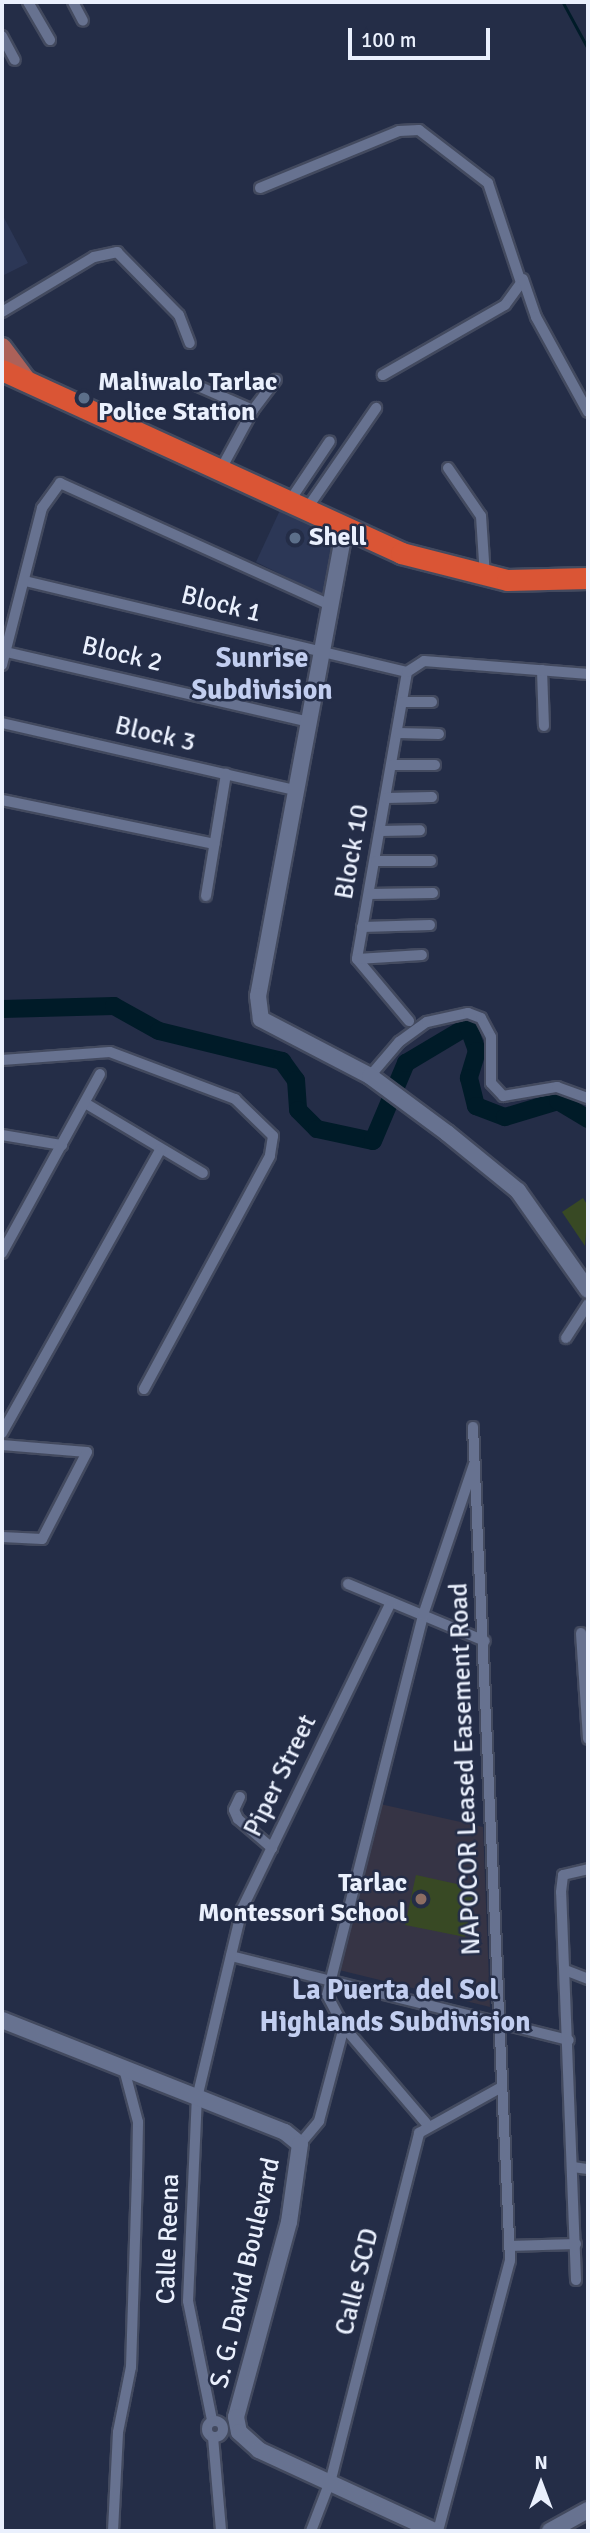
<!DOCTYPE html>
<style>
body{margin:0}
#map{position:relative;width:590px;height:2533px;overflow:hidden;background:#242d47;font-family:Signika,sans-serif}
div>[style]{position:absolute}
.built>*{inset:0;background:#2c3756}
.education>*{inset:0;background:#363445}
.green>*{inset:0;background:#384924}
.stream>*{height:2.5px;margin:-1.25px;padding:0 1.25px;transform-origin:1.25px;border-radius:1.25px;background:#001b28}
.river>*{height:18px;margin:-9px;padding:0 9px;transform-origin:9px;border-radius:9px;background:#001b28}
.roads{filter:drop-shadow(2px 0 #434a5f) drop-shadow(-2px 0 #434a5f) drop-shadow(0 2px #434a5f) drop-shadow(0 -2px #434a5f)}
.street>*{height:10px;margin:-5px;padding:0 5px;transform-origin:5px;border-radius:5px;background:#677290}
.street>.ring{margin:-5px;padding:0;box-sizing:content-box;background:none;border:10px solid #677290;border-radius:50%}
.secondary>*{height:16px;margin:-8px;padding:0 8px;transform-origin:8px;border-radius:8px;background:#677290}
.primary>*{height:18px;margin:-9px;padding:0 9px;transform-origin:9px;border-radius:9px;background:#ac6159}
.highway>*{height:21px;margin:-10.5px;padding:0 10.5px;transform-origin:10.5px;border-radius:10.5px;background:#da5535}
.dots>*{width:19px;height:19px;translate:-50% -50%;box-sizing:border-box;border:4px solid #242d47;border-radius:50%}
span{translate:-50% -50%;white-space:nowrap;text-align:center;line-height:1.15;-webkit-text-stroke:5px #242d47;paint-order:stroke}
.poi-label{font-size:26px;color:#eaf0fd;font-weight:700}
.left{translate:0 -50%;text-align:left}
.right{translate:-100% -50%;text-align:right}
.street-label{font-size:26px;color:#eaf0fd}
.neighbourhood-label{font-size:28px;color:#c2cef0;font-weight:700}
.frame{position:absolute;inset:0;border:4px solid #eaf0fd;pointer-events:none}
.north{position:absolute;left:506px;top:2449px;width:70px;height:70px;-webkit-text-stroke:5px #242d47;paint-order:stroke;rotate:0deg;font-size:19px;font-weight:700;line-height:28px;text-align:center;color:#eaf0fd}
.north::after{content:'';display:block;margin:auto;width:24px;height:32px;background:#eaf0fd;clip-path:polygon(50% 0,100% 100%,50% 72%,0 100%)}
.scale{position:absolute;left:348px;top:28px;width:142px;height:32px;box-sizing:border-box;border:4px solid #eaf0fd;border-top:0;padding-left:9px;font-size:21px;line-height:24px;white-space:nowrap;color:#eaf0fd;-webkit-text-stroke:5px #242d47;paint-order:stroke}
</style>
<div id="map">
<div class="built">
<div style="clip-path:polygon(2px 214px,28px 263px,2px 276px)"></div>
<div style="clip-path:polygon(281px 508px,338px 536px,327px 597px,256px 562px)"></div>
</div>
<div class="education">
<div style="clip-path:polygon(380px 1804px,483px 1827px,490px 2007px,339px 1970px)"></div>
</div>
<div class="green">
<div style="clip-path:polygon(583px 1198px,588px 1206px,585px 1246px,562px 1212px)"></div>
<div style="clip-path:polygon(416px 1875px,475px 1888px,465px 1937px,405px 1925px)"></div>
</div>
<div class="stream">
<div style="left:563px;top:2px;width:52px;rotate:61.5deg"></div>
</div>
<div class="river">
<div style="left:2px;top:1009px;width:112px;rotate:-1.5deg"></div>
<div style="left:114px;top:1006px;width:51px;rotate:29.1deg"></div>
<div style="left:159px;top:1031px;width:127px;rotate:13.7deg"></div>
<div style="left:282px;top:1061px;width:24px;rotate:54deg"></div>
<div style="left:296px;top:1080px;width:30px;rotate:86deg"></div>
<div style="left:298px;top:1110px;width:27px;rotate:45deg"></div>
<div style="left:317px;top:1129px;width:57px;rotate:12.1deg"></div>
<div style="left:373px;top:1141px;width:85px;rotate:-67.1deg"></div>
<div style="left:406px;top:1063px;width:72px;rotate:-30.8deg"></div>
<div style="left:468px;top:1026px;width:27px;rotate:70deg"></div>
<div style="left:477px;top:1051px;width:28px;rotate:107deg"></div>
<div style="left:469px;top:1078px;width:29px;rotate:76deg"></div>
<div style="left:476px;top:1106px;width:31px;rotate:21deg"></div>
<div style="left:505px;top:1117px;width:55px;rotate:-16.8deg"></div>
<div style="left:558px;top:1101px;width:35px;rotate:31deg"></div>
</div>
<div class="roads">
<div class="street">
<div style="left:28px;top:2px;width:44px;rotate:59.9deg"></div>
<div style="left:73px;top:2px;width:21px;rotate:62deg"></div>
<div style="left:2px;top:36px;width:27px;rotate:62deg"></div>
<div style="left:260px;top:188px;width:150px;rotate:-22.3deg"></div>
<div style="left:399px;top:131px;width:20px;rotate:-3deg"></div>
<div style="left:419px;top:130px;width:87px;rotate:37.5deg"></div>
<div style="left:488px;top:183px;width:105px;rotate:71.7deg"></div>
<div style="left:521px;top:283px;width:27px;rotate:126deg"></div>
<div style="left:505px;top:305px;width:141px;rotate:150.2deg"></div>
<div style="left:523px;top:279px;width:40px;rotate:71.1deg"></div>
<div style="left:536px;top:317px;width:108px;rotate:61.3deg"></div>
<div style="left:2px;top:312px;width:107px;rotate:-30.9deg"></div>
<div style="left:94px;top:257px;width:24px;rotate:-12deg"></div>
<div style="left:117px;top:252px;width:88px;rotate:45.5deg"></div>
<div style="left:179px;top:315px;width:30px;rotate:69deg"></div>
<div style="left:198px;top:386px;width:60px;rotate:23.6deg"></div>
<div style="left:253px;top:410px;width:69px;rotate:118.4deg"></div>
<div style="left:253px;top:410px;width:38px;rotate:-53deg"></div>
<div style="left:448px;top:468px;width:58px;rotate:55.5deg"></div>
<div style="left:481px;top:516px;width:60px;rotate:86.2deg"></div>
<div style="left:289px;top:502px;width:73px;rotate:-56.1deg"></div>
<div style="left:306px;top:510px;width:124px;rotate:-55.5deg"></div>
<div style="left:25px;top:581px;width:393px;rotate:13.4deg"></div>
<div style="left:6px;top:652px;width:312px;rotate:13deg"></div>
<div style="left:2px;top:665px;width:162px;rotate:-75.7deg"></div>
<div style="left:42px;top:508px;width:31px;rotate:-54deg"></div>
<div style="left:60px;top:483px;width:299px;rotate:24.3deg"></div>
<div style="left:542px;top:670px;width:56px;rotate:88deg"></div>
<div style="left:407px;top:672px;width:291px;rotate:99.9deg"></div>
<div style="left:357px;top:959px;width:81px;rotate:50deg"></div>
<div style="left:407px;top:672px;width:20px;rotate:-33deg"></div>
<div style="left:424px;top:661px;width:165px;rotate:4.5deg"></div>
<div style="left:403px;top:702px;width:29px"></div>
<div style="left:2px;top:723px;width:304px;rotate:12.9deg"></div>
<div style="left:398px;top:733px;width:41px;rotate:1.4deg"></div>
<div style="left:392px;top:765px;width:43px"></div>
<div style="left:386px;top:798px;width:46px;rotate:-1.2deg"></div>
<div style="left:2px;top:800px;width:217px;rotate:11.7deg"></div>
<div style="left:381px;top:831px;width:39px;rotate:-1deg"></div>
<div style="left:376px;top:861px;width:55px"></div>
<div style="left:369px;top:894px;width:64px;rotate:-0.9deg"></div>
<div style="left:206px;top:896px;width:124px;rotate:-80.7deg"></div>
<div style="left:362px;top:927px;width:68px;rotate:-1.7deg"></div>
<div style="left:357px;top:959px;width:65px;rotate:-3.5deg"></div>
<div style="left:2px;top:1060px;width:108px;rotate:-4.2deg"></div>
<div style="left:110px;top:1052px;width:134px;rotate:20.6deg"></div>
<div style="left:235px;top:1099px;width:53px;rotate:44.2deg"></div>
<div style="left:273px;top:1136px;width:20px;rotate:99deg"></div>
<div style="left:270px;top:1156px;width:265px;rotate:118.4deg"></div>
<div style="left:370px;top:1076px;width:45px;rotate:-49.5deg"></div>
<div style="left:399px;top:1042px;width:34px;rotate:-36deg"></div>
<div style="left:427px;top:1022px;width:42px;rotate:-12.4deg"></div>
<div style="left:468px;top:1013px;width:14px;rotate:21deg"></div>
<div style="left:481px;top:1018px;width:21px;rotate:62deg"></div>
<div style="left:491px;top:1037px;width:46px;rotate:90deg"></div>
<div style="left:491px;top:1083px;width:18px;rotate:47deg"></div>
<div style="left:503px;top:1096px;width:55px;rotate:-9.5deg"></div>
<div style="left:557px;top:1087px;width:33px;rotate:20deg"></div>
<div style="left:85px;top:1103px;width:137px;rotate:30.7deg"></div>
<div style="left:2px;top:1135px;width:61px;rotate:9.5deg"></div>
<div style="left:2px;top:1253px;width:204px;rotate:-61.3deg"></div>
<div style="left:566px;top:1338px;width:40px;rotate:-57.1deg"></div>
<div style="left:2px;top:1433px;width:325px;rotate:-60.8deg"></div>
<div style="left:2px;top:1445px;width:85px;rotate:4.7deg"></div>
<div style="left:87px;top:1452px;width:98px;rotate:117.3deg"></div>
<div style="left:42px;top:1539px;width:40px;rotate:-177.1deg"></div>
<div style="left:348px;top:1584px;width:148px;rotate:22.6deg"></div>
<div style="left:581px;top:1633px;width:106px;rotate:86.2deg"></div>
<div style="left:240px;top:1797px;width:14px;rotate:115deg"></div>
<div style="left:234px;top:1810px;width:10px;rotate:66deg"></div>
<div style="left:238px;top:1819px;width:45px;rotate:40.5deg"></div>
<div style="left:231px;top:1956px;width:348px;rotate:14deg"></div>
<div style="left:565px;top:1970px;width:25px;rotate:21deg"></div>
<div style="left:426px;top:2123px;width:126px;rotate:-130.5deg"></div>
<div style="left:344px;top:2027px;width:36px;rotate:-118deg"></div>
<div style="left:327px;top:1995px;width:392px;rotate:-75.8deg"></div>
<div style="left:423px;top:1615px;width:159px;rotate:-71.3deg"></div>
<div style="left:300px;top:2144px;width:30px;rotate:-50deg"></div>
<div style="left:319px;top:2121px;width:97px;rotate:-75.1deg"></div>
<div style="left:573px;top:2167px;width:15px;rotate:8deg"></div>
<div style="left:509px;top:2246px;width:67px;rotate:-1.7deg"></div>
<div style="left:576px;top:2280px;width:388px;rotate:-92.2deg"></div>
<div style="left:561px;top:1892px;width:17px;rotate:-83deg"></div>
<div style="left:563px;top:1875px;width:26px;rotate:-13deg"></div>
<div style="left:212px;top:2420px;width:121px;rotate:-101.4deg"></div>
<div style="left:188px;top:2301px;width:203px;rotate:-87.5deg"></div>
<div style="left:197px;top:2098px;width:194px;rotate:-76.6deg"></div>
<div style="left:242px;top:1909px;width:341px;rotate:-64.1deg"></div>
<div class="ring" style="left:207px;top:2421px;width:6px;height:6px"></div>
<div style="left:213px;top:2437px;width:94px;rotate:85.1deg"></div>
<div style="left:113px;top:2531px;width:99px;rotate:-87.1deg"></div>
<div style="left:118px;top:2432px;width:66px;rotate:-78.7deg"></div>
<div style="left:131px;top:2367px;width:192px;rotate:-88.2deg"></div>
<div style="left:137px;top:2175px;width:53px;rotate:-88.9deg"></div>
<div style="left:138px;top:2122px;width:55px;rotate:-104.8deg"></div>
<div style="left:311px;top:2531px;width:56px;rotate:-69deg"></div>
<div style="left:331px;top:2479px;width:357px;rotate:-75.7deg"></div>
<div style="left:419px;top:2133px;width:93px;rotate:-29.1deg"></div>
<div style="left:438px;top:2531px;width:279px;rotate:-75.1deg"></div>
<div style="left:510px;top:2261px;width:835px;rotate:-92.54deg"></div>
</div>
<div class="secondary">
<div style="left:345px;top:527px;width:477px;rotate:100.5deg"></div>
<div style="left:258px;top:996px;width:23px;rotate:83deg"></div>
<div style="left:261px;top:1019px;width:123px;rotate:27.6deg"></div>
<div style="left:370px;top:1076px;width:96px;rotate:36.5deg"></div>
<div style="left:447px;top:1133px;width:92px;rotate:39.2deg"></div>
<div style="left:518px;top:1191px;width:121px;rotate:54.7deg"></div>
<div style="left:2px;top:2020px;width:304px;rotate:21.6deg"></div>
<div style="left:285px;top:2132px;width:19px;rotate:39deg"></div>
<div style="left:300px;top:2144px;width:79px;rotate:98deg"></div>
<div style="left:289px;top:2222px;width:202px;rotate:105.2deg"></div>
<div style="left:236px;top:2417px;width:15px;rotate:79deg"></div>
<div style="left:239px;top:2432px;width:27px;rotate:42deg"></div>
<div style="left:259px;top:2450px;width:193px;rotate:24.8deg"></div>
<div style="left:550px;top:2531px;width:43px;rotate:-28.9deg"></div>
</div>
<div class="primary">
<div style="left:2px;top:347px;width:45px;rotate:53.1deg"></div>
</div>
<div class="highway">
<div style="left:2px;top:370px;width:439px;rotate:24.6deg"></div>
<div style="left:401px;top:553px;width:109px;rotate:14.3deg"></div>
<div style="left:507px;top:580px;width:81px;rotate:-1.4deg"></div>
</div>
</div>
<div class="dots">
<div style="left:84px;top:398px;background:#5c6f8a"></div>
<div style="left:295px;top:538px;background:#5c6f8a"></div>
<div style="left:421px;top:1899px;background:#8d6e63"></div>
</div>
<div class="poi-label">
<span class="left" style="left:98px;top:398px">Maliwalo Tarlac<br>Police Station</span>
<span class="left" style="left:309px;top:538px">Shell</span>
<span class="right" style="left:407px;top:1899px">Tarlac<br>Montessori School</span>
</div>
<div class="street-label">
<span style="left:221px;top:605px;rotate:14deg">Block 1</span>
<span style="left:122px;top:655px;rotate:13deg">Block 2</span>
<span style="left:155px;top:735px;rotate:13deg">Block 3</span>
<span style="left:353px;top:852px;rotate:-80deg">Block 10</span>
<span style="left:466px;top:1769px;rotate:-92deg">NAPOCOR Leased Easement Road</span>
<span style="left:281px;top:1776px;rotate:-64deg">Piper Street</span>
<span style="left:169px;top:2239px;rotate:-88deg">Calle Reena</span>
<span style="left:246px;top:2273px;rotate:-77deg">S. G. David Boulevard</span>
<span style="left:358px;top:2282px;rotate:-76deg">Calle SCD</span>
</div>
<div class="neighbourhood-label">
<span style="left:262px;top:674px">Sunrise<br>Subdivision</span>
<span style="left:395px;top:2006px">La Puerta del Sol<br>Highlands Subdivision</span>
</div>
<div class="frame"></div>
<div class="north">N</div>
<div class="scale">100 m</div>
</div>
